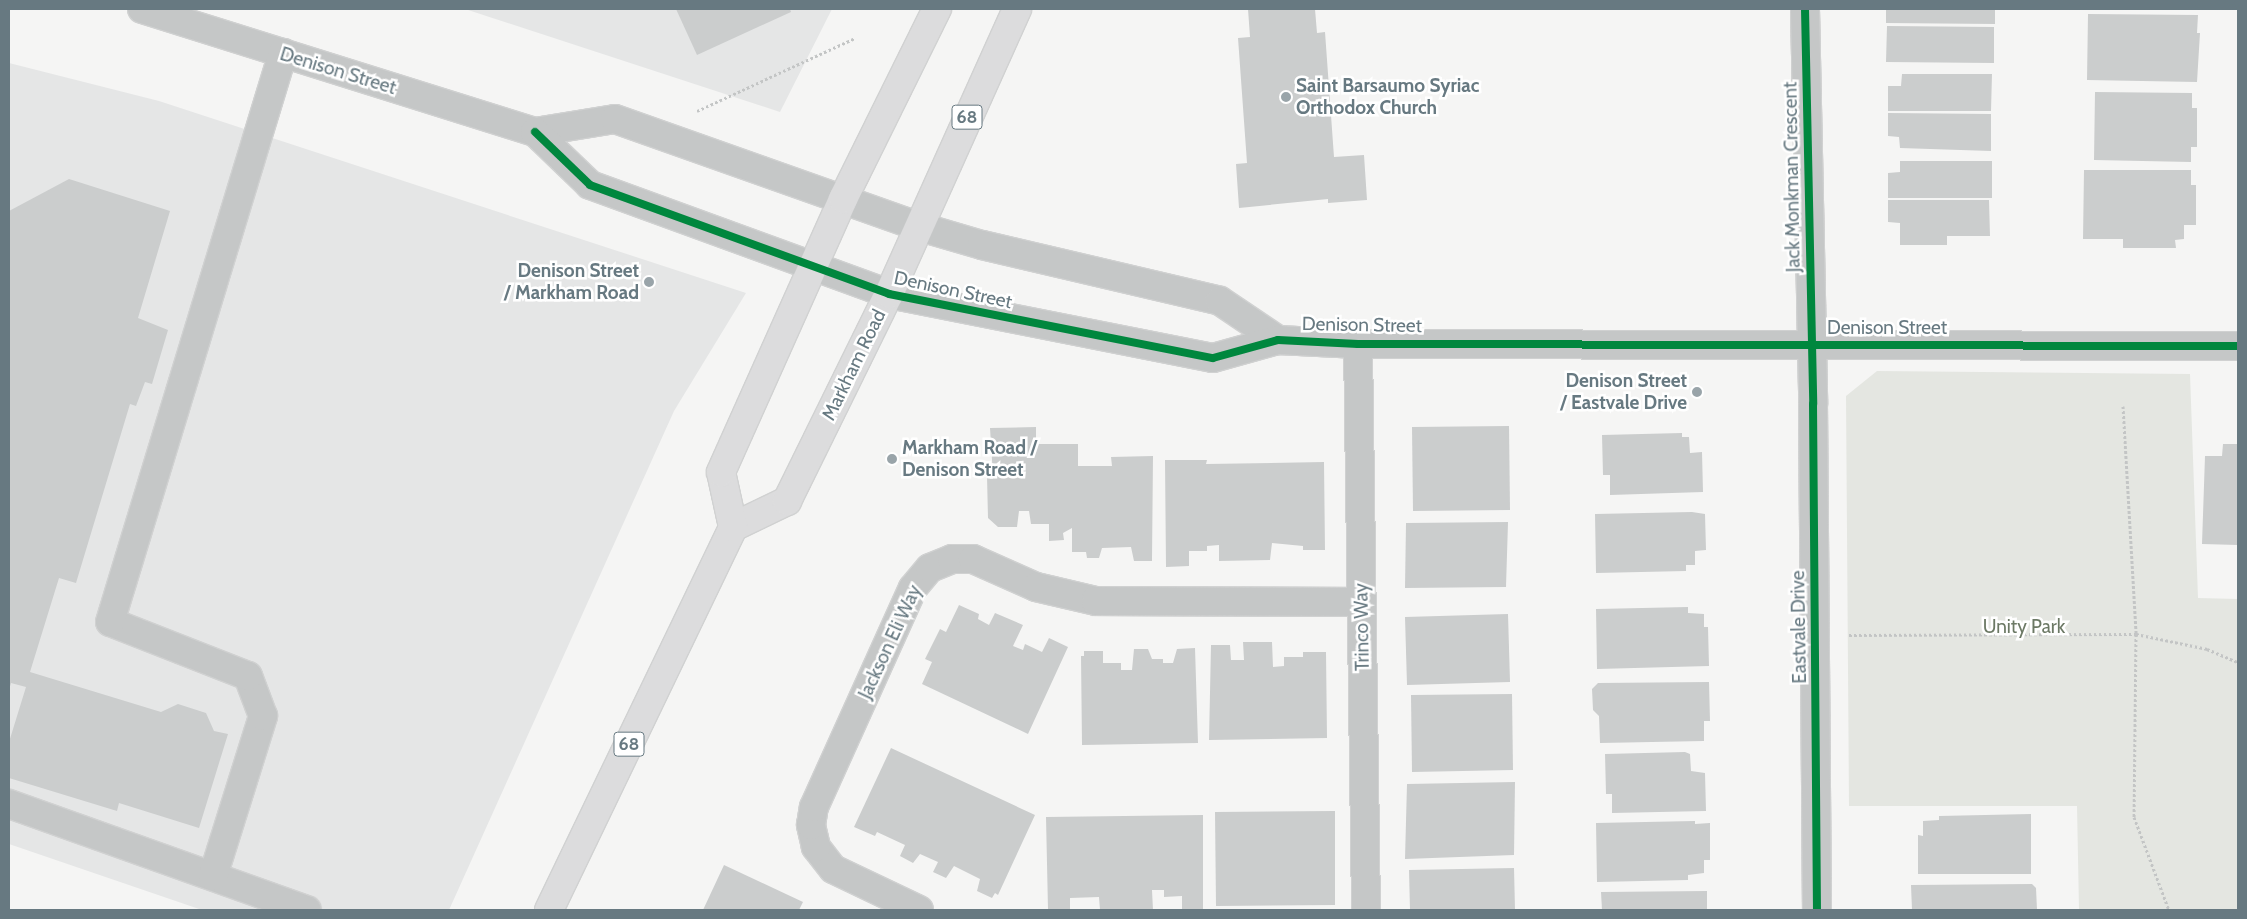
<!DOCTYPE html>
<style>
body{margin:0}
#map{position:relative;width:2247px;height:919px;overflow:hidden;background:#f5f5f4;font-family:Cabin,sans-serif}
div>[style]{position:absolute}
.built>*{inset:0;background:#e5e6e6}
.green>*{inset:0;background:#e4e6e1}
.building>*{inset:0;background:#cbcdcd}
.path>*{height:3px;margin-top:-1.5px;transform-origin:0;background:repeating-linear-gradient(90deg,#c3c5c5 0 2.5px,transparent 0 5px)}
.roads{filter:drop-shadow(1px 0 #d0d1d1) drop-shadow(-1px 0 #d0d1d1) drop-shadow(0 1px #d0d1d1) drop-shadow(0 -1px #d0d1d1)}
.minor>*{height:28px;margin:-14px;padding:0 14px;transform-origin:14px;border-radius:14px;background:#c5c7c7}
.major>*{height:28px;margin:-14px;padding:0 14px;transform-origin:14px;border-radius:14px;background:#dcdcdd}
.cycleway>*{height:8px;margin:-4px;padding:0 4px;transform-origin:4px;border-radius:4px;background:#00873e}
.dots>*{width:14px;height:14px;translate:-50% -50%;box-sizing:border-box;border:2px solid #fff;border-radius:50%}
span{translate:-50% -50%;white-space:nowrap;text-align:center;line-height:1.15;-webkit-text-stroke:5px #fff;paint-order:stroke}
.shield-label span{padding:1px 4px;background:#fff;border:1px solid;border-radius:4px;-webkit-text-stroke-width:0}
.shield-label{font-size:18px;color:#677981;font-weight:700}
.street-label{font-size:19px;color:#677981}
.poi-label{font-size:19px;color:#677981;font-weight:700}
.left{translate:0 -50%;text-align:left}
.right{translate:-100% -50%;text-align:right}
.park-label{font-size:19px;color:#6c7965}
.frame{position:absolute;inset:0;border:10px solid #677981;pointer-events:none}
</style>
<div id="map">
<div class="built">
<div style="clip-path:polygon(465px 9px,832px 9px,780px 112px)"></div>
<div style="clip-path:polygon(9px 63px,159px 101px,746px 293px,674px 411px,449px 910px,202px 910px,9px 844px)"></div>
</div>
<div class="green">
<div style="clip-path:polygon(1877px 371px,2190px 374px,2198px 598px,2238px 599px,2238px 910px,2079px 910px,2077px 806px,1849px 806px,1846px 396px)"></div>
</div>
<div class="building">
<div style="clip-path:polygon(676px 9px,790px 9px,791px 12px,697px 55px)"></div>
<div style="clip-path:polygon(1248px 9px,1315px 9px,1317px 33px,1325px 32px,1334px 157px,1364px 155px,1367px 200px,1328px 203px,1328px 199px,1239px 208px,1236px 164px,1247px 163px,1238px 38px,1250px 37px)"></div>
<div style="clip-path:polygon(1886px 9px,1995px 9px,1995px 24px,1886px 23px)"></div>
<div style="clip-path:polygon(2088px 14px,2198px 15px,2197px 33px,2200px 33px,2197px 82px,2087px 80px)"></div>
<div style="clip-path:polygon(1887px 26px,1994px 27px,1994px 63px,1886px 62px)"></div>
<div style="clip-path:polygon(1902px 74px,1992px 74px,1991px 111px,1888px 111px,1888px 86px,1901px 86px)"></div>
<div style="clip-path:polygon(2095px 92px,2192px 93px,2192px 108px,2197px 108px,2197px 147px,2191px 147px,2191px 162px,2094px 160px)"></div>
<div style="clip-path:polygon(1888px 113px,1991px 114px,1991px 151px,1900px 148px,1899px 137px,1888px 136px)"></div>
<div style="clip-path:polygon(1900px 161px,1992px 161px,1992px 198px,1888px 198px,1888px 173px,1900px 172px)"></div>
<div style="clip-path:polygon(2084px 170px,2191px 170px,2191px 185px,2196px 185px,2196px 225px,2184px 225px,2184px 239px,2175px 240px,2176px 248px,2123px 248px,2123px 239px,2083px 239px)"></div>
<div style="clip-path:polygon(69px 179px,170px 211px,138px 318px,168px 330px,152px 384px,145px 382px,136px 406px,130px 404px,76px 583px,59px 578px,30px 672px,161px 712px,178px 704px,206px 713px,214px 731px,228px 734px,199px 828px,119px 803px,117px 811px,9px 778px,9px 742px,26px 687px,11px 683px,9px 690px,9px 211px)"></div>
<div style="clip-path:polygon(1888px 200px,1989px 200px,1990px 236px,1947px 236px,1947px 245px,1900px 245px,1900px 223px,1888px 222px)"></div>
<div style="clip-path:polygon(1509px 426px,1510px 510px,1413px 511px,1412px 427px)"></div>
<div style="clip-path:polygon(1036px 427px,1036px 444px,1078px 444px,1078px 466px,1112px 466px,1111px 457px,1153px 456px,1152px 561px,1134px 561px,1131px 547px,1102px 548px,1099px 558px,1087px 558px,1086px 552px,1072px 552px,1072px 528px,1063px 533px,1064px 540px,1049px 541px,1049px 524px,1031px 524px,1029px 511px,1019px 511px,1017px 527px,998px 527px,988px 518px,987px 476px,993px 476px,990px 428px)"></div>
<div style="clip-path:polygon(1682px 433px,1682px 437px,1689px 437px,1690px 453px,1702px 452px,1703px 492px,1610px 495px,1610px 475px,1603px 475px,1602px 435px)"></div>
<div style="clip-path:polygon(2223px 444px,2238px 444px,2238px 545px,2202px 544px,2205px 456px,2222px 456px)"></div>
<div style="clip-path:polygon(1165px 460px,1207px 460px,1206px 464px,1324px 462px,1325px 550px,1303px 550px,1303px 546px,1272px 543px,1270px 560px,1219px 561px,1219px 545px,1207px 546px,1207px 551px,1189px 551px,1189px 566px,1166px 567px)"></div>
<div style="clip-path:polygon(1692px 512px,1705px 514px,1706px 550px,1695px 551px,1695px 565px,1686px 565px,1686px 571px,1596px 573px,1595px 514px)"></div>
<div style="clip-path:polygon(1508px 522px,1506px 587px,1405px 588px,1406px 523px)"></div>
<div style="clip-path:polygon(959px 605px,979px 614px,978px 619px,989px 625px,995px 613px,1023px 625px,1013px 646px,1023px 650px,1025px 644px,1042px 652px,1049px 638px,1068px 647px,1028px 734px,922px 684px,932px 662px,925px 659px,940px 629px,946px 632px)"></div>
<div style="clip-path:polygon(1688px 607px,1688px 613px,1704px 614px,1704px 627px,1708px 627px,1709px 666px,1597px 669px,1596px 609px)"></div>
<div style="clip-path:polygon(1508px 614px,1510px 682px,1407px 685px,1405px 617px)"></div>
<div style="clip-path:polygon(1243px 642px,1272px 642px,1273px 667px,1284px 666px,1284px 657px,1303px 657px,1303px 652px,1326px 652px,1327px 738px,1209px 740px,1211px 645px,1230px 645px,1231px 660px,1244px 660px)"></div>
<div style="clip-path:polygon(1195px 648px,1198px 743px,1082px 745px,1081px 656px,1084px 656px,1084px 651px,1103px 651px,1103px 663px,1121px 663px,1121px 670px,1132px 670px,1134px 649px,1148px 649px,1152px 659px,1163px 659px,1163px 663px,1173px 663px,1177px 649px)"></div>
<div style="clip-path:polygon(1709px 682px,1710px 721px,1704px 721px,1704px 741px,1600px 743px,1599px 716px,1593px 710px,1592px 689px,1598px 683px)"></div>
<div style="clip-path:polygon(1512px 694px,1513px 770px,1412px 772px,1411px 695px)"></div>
<div style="clip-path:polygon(891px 748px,1035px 815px,998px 895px,995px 893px,992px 898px,977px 891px,980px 879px,954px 866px,946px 878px,933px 872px,938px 862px,920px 854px,913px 863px,900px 856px,905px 845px,877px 832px,875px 836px,854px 827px)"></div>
<div style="clip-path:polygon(1685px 752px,1690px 754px,1691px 771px,1705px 773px,1706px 811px,1612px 813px,1612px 794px,1606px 794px,1605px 754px)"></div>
<div style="clip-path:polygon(1515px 782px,1514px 855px,1405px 859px,1407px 784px)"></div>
<div style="clip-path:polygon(1335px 811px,1335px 905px,1216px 906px,1215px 812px)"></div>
<div style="clip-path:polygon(2031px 814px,2031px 874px,1918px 874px,1918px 835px,1923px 836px,1923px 821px,1939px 820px,1939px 816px)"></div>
<div style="clip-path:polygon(1203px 815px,1203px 910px,1182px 910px,1182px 896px,1164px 897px,1164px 890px,1152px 890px,1153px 910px,1100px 910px,1099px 897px,1070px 898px,1070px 910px,1048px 910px,1046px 817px)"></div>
<div style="clip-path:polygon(1695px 821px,1695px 824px,1710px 823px,1710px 860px,1704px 860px,1704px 873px,1688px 875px,1688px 880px,1597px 882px,1596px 823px)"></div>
<div style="clip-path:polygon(724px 865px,803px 902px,799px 910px,703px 910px)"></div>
<div style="clip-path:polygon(1514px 868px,1515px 910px,1410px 910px,1409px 870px)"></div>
<div style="clip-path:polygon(2032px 884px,2036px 888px,2037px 910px,1912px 910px,1911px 885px)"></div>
<div style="clip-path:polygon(1707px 891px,1707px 910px,1602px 910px,1601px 892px)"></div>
</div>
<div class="path">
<div style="left:697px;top:111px;width:174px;rotate:-24.8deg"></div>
<div style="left:2123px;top:406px;width:228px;rotate:86.7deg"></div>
<div style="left:2136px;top:634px;width:183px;rotate:90.6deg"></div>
<div style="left:2134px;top:817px;width:99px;rotate:69.4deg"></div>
<div style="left:1849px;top:635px;width:287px;rotate:-0.2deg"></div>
<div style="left:2136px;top:634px;width:73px;rotate:11.9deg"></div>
<div style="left:2207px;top:649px;width:34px;rotate:23deg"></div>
</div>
<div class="roads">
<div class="minor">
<div style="left:142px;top:9px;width:412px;rotate:17.4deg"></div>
<div style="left:535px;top:132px;width:81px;rotate:-9.2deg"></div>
<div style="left:615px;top:119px;width:320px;rotate:19.5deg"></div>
<div style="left:917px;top:226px;width:68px;rotate:16.3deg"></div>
<div style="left:982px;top:245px;width:244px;rotate:13.2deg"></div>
<div style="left:1220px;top:301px;width:70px;rotate:33.9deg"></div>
<div style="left:1805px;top:9px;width:395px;rotate:88.8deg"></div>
<div style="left:1813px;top:404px;width:506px;rotate:89.55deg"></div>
<div style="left:535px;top:132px;width:76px;rotate:43.9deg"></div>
<div style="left:590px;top:185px;width:318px;rotate:20deg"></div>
<div style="left:889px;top:294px;width:330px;rotate:11.2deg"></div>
<div style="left:1213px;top:358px;width:67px;rotate:-15.5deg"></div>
<div style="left:1278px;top:340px;width:80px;rotate:2.9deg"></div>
<div style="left:1358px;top:344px;width:880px;rotate:0.13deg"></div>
<div style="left:1358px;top:344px;width:566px;rotate:89.19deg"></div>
<div style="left:9px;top:804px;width:316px;rotate:19.6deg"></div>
<div style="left:213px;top:876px;width:168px;rotate:-72.6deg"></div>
<div style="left:263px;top:716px;width:43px;rotate:-110.6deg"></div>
<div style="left:248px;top:676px;width:148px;rotate:-158.6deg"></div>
<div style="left:110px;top:622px;width:595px;rotate:-73.09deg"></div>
<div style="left:919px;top:910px;width:95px;rotate:-154.5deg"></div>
<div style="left:833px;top:869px;width:28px;rotate:-128deg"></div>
<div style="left:816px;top:847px;width:23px;rotate:-103deg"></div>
<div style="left:811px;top:825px;width:18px;rotate:-81deg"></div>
<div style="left:814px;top:807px;width:240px;rotate:-65.7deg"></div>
<div style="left:913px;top:588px;width:26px;rotate:-50deg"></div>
<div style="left:930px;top:568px;width:24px;rotate:-22deg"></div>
<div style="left:952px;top:559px;width:21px"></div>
<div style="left:973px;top:559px;width:69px;rotate:24deg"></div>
<div style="left:1036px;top:587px;width:62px;rotate:13.1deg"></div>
<div style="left:1096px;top:601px;width:265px;rotate:0.2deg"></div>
</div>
<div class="major">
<div style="left:733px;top:527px;width:60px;rotate:-25.7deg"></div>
<div style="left:787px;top:501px;width:231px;rotate:-63.8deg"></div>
<div style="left:889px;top:294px;width:312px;rotate:-65.8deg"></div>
<div style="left:549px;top:910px;width:425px;rotate:-64.3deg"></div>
<div style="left:733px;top:527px;width:56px;rotate:-102.3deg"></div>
<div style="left:721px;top:472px;width:299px;rotate:-65.9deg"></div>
<div style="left:843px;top:199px;width:212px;rotate:-63.7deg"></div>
</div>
</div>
<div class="cycleway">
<div style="left:1805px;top:9px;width:395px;rotate:88.8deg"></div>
<div style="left:1813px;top:404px;width:506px;rotate:89.55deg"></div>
<div style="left:535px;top:132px;width:76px;rotate:43.9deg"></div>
<div style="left:590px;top:185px;width:318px;rotate:20deg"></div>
<div style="left:889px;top:294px;width:330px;rotate:11.2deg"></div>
<div style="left:1213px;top:358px;width:67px;rotate:-15.5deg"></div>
<div style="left:1278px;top:340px;width:80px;rotate:2.9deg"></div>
<div style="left:1358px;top:344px;width:880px;rotate:0.13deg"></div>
</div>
<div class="dots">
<div style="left:1286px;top:97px;background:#99a4a9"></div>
<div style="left:649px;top:282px;background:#99a4a9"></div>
<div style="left:1697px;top:392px;background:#99a4a9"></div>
<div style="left:892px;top:459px;background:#99a4a9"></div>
</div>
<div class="shield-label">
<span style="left:967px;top:117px">68</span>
<span style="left:629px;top:744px">68</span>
</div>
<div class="street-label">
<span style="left:338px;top:71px;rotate:17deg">Denison Street</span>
<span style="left:1792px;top:177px;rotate:-91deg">Jack Monkman Crescent</span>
<span style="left:953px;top:290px;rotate:12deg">Denison Street</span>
<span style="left:1362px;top:325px;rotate:1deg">Denison Street</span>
<span style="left:1887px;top:328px">Denison Street</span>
<span style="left:854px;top:365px;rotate:-64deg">Markham Road</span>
<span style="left:1362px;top:627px;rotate:-91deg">Trinco Way</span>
<span style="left:1799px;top:627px;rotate:-91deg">Eastvale Drive</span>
<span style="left:890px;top:642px;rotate:-65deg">Jackson Eli Way</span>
</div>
<div class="poi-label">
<span class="left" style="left:1296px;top:97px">Saint Barsaumo Syriac<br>Orthodox Church</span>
<span class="right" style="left:639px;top:282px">Denison Street<br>/ Markham Road</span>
<span class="right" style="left:1687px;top:392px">Denison Street<br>/ Eastvale Drive</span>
<span class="left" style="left:902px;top:459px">Markham Road /<br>Denison Street</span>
</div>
<div class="park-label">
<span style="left:2024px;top:627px">Unity Park</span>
</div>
<div class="frame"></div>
</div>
